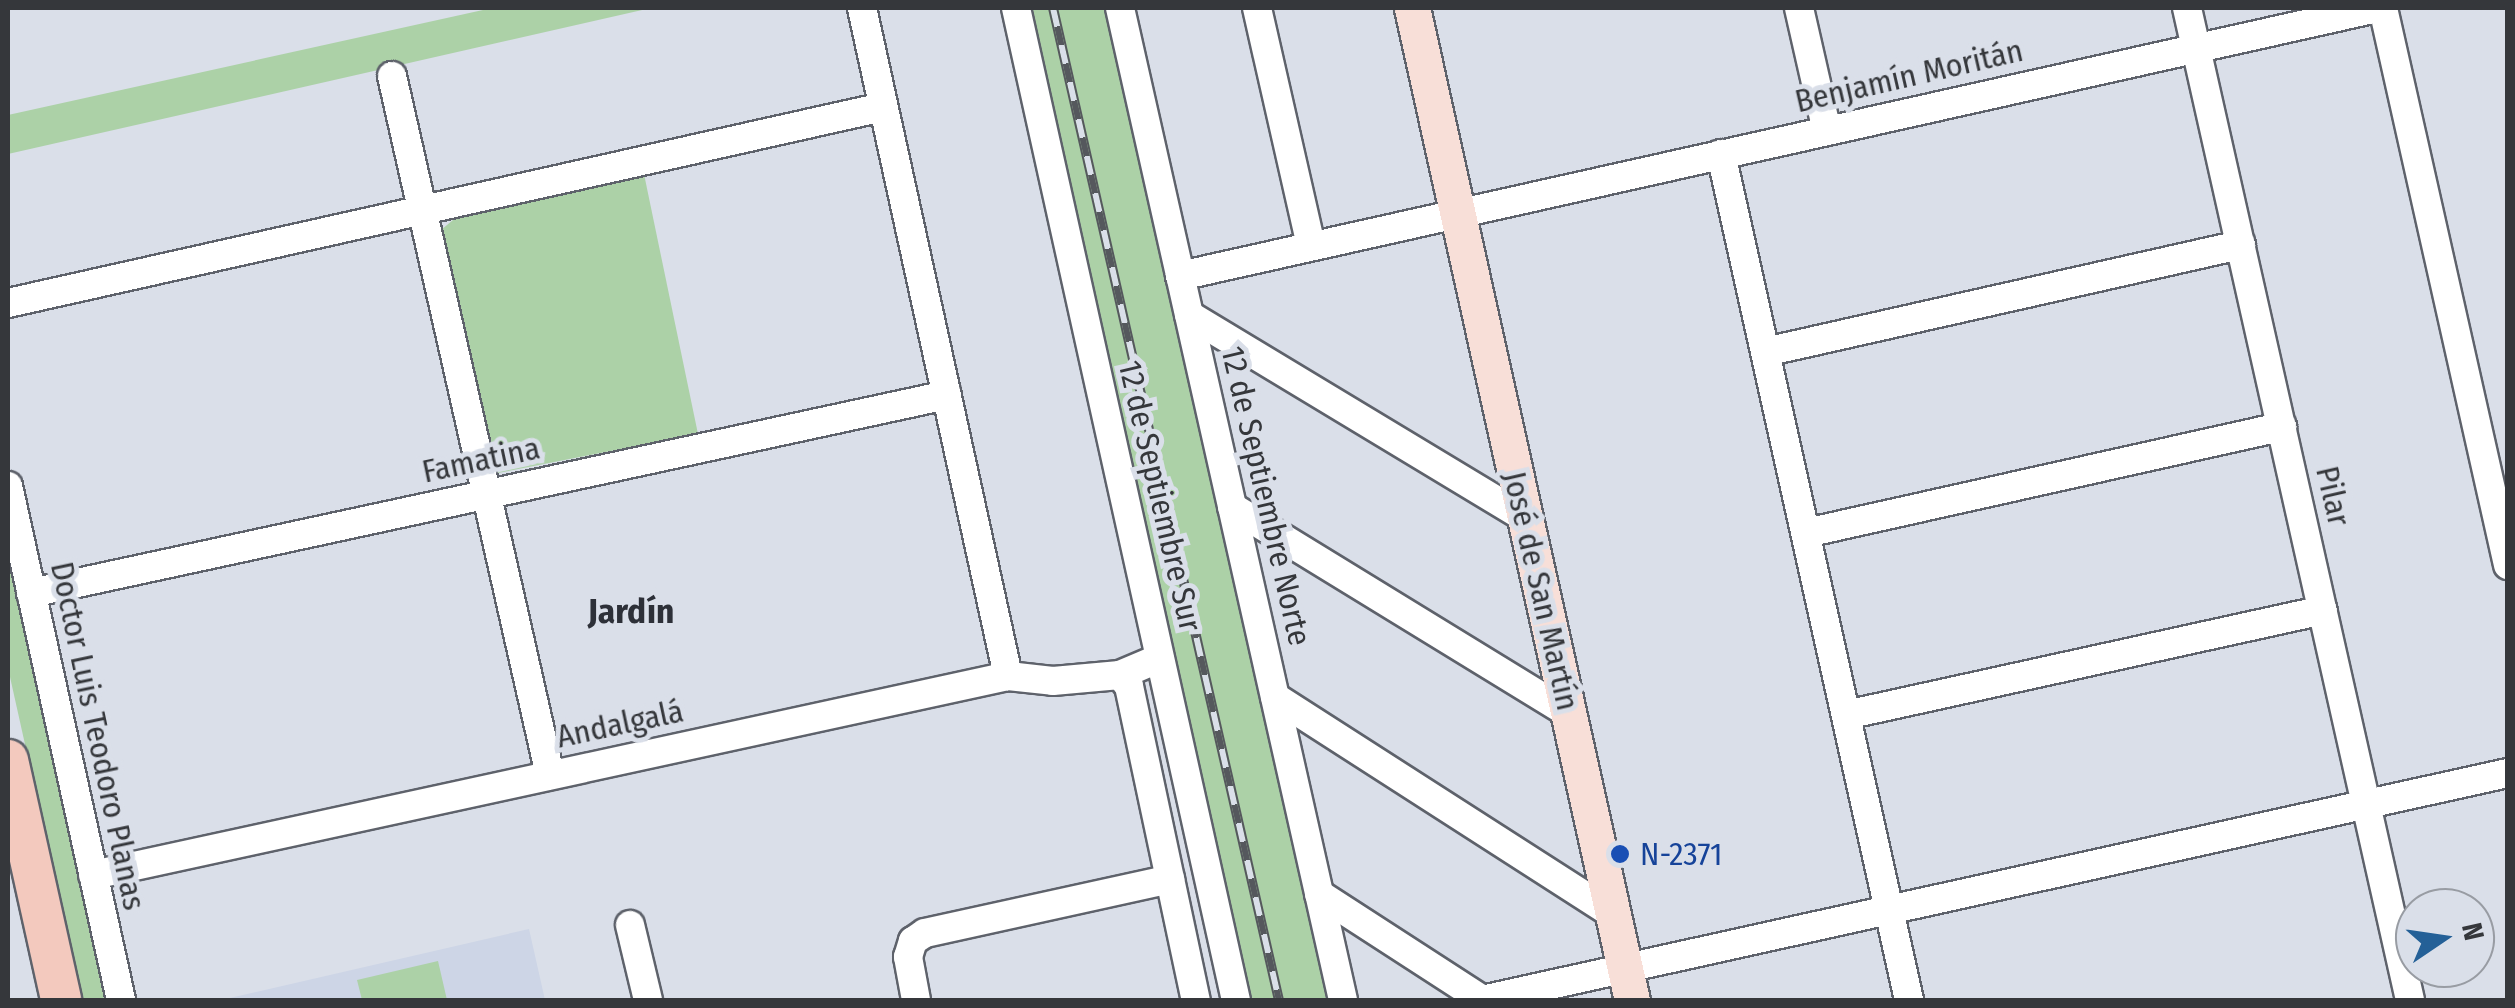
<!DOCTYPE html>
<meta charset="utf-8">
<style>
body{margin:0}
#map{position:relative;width:2515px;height:1008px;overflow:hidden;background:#dadfe9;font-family:"Fira Sans Condensed",sans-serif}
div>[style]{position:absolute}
.built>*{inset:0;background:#cdd5e6}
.green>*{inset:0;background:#acd1a7}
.roads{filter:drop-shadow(2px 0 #5e626b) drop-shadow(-2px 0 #5e626b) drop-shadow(0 2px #5e626b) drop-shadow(0 -2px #5e626b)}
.minor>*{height:28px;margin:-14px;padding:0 14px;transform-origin:14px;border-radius:14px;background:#fff}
.major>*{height:35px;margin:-17.5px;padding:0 17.5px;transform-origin:17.5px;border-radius:17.5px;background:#f8dfd8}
.highway>*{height:40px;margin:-20px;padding:0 20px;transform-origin:20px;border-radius:20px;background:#f3c9be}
.rail>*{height:10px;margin-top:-5px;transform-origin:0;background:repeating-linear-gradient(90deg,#dadfe9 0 19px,#55585d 0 38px);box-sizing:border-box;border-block:2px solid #55585d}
.dots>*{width:28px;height:28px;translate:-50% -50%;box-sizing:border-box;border:5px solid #dadfe9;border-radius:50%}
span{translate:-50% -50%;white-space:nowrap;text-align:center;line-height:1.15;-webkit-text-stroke:10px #dadfe9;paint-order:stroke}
.street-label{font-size:32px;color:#35373b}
.transit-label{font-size:32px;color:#164399}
.left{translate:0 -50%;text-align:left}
.neighbourhood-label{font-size:35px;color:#2d3038;font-weight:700}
.frame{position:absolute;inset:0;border:10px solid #35373b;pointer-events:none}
.north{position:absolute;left:2395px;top:888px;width:100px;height:100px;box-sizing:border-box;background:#dadfe9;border:2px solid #989ca3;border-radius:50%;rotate:77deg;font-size:28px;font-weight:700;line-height:40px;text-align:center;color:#35373b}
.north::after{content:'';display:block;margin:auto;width:35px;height:45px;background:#246097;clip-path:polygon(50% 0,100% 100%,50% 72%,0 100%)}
</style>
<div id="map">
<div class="built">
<div style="clip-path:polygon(529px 929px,545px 1000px,221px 1000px)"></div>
</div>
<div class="green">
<div style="clip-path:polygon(492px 8px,651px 8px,8px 154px,8px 115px)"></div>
<div style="clip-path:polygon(1022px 8px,1106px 8px,1330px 1000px,1244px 1000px)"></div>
<div style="clip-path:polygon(644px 174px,698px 434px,498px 473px,441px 230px,459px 215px)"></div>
<div style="clip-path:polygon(8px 544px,109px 1000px,82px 1000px,8px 668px)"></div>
<div style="clip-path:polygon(438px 961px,447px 1000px,362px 1000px,357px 980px)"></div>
</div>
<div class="roads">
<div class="minor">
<div style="left:862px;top:8px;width:684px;rotate:77.67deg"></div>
<div style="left:1016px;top:8px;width:1016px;rotate:77.5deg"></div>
<div style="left:1120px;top:8px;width:1017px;rotate:77.33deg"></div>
<div style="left:1257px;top:8px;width:244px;rotate:77.2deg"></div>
<div style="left:1799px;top:8px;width:126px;rotate:77.2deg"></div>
<div style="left:2187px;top:8px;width:1017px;rotate:77.33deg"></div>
<div style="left:2383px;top:8px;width:571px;rotate:77.35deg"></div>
<div style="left:392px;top:76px;width:717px;rotate:77.26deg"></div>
<div style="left:1721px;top:154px;width:867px;rotate:77.47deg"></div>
<div style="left:1180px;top:276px;width:1227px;rotate:-12.62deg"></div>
<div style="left:8px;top:303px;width:897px;rotate:-12.63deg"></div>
<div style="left:1189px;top:315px;width:393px;rotate:31.1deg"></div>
<div style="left:1765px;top:352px;width:488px;rotate:-12.7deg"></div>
<div style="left:8px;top:486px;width:526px;rotate:77.6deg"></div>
<div style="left:1232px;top:507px;width:394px;rotate:31.5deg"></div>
<div style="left:1806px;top:533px;width:488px;rotate:-12.6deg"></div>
<div style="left:31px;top:593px;width:937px;rotate:-12.2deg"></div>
<div style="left:1120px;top:675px;width:14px;rotate:51deg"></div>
<div style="left:1129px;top:686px;width:321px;rotate:78deg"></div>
<div style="left:1275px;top:697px;width:400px;rotate:32.7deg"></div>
<div style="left:1846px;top:715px;width:488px;rotate:-12.4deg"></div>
<div style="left:93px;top:875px;width:936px;rotate:-12.27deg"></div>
<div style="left:1008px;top:676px;width:45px;rotate:6.3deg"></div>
<div style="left:1053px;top:681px;width:67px;rotate:-5.1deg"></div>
<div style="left:1120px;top:675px;width:43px;rotate:-23deg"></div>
<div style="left:1319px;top:894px;width:195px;rotate:32.9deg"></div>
<div style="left:630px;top:925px;width:77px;rotate:76.5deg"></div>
<div style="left:916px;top:1000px;width:44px;rotate:-100.5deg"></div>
<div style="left:908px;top:957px;width:17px;rotate:-73deg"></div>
<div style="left:913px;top:941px;width:14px;rotate:-34deg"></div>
<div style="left:925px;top:933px;width:251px;rotate:-12.4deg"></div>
<div style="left:1482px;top:1000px;width:1051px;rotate:-12.48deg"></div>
</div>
<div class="major">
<div style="left:1412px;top:8px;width:1016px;rotate:77.5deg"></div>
</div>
<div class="highway">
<div style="left:8px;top:760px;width:246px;rotate:77.5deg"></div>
</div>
</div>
<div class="rail">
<div style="left:1053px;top:8px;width:1017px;rotate:77.17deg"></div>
</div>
<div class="dots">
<div style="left:1620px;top:854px;background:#1a4fb4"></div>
</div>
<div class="street-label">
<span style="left:1909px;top:76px;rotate:-13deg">Benjamín Moritán</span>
<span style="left:481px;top:460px;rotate:-12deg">Famatina</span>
<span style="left:1160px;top:496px;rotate:77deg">12 de Septiembre Sur</span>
<span style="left:1266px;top:496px;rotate:77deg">12 de Septiembre Norte</span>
<span style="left:2333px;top:496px;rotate:77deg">Pilar</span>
<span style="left:1541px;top:591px;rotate:77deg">José de San Martín</span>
<span style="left:620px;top:724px;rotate:-12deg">Andalgalá</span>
<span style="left:98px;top:736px;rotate:78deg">Doctor Luis Teodoro Planas</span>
</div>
<div class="transit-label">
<span class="left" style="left:1640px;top:854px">N-2371</span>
</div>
<div class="neighbourhood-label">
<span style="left:631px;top:611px">Jardín</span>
</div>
<div class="frame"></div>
<div class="north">N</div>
</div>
